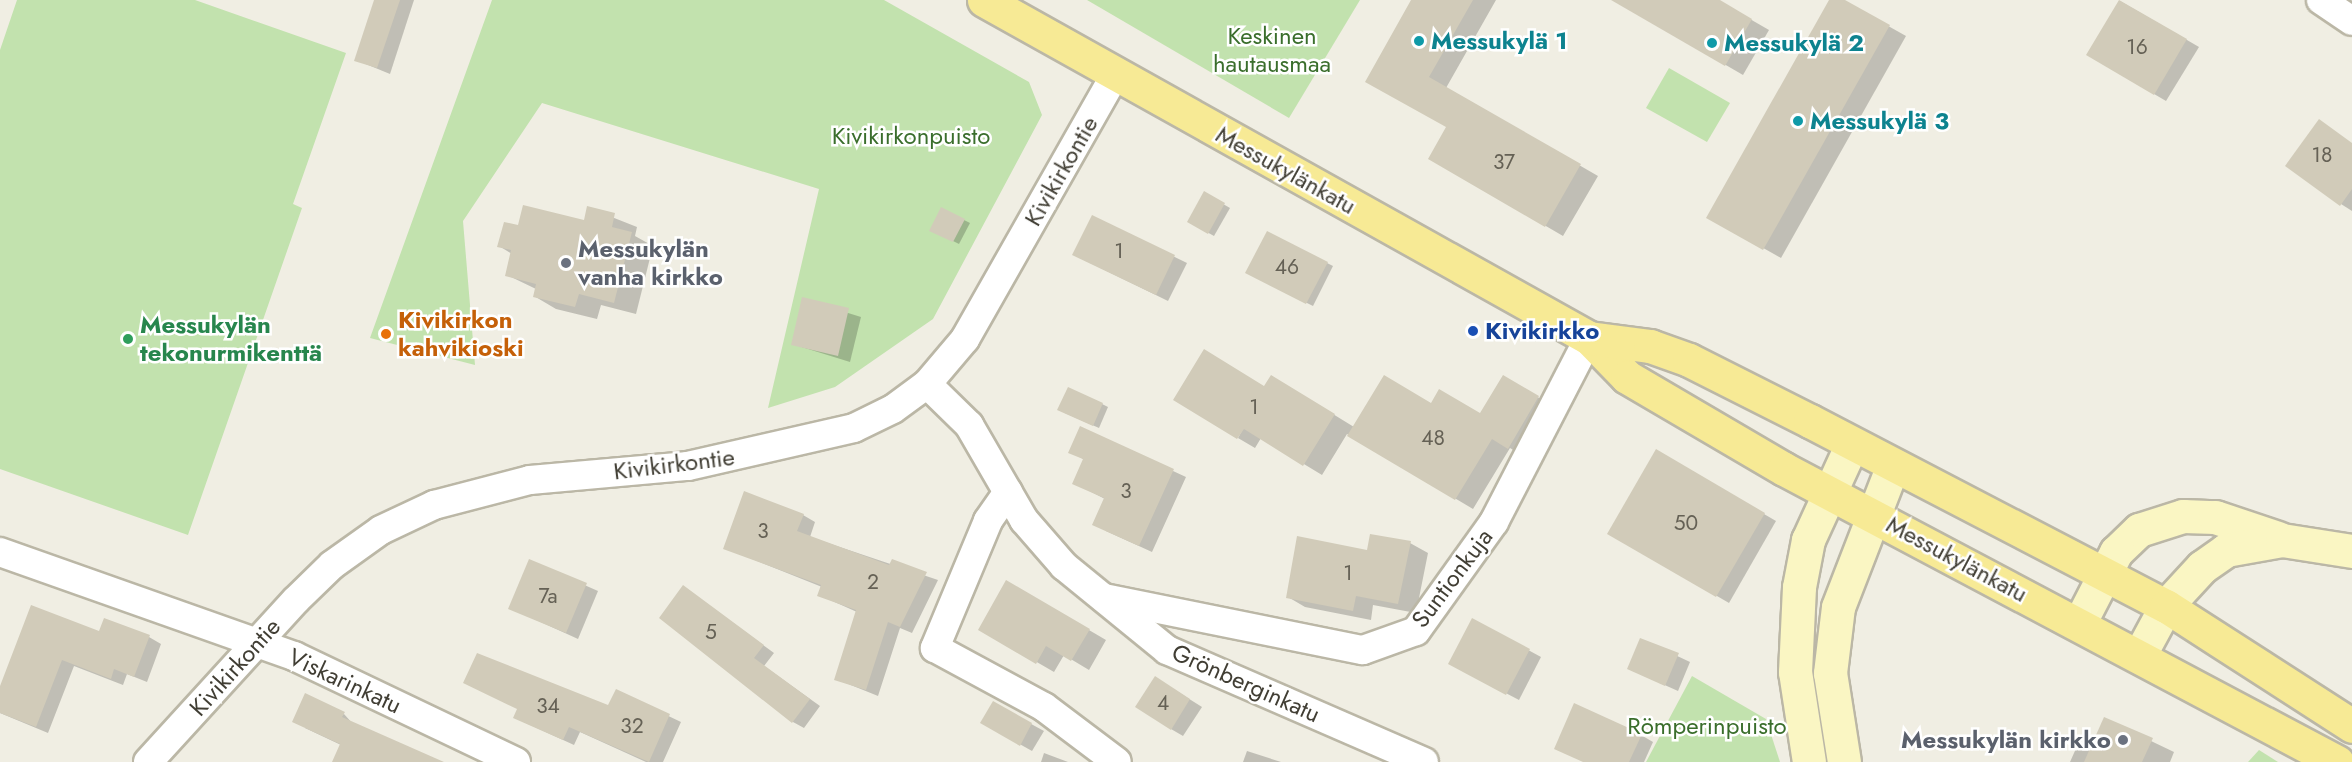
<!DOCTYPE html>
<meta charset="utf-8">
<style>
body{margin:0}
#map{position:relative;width:2352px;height:762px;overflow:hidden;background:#f0eee3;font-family:Jost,sans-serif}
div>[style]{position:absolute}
.green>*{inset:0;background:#c2e2ae}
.shadow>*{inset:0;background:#0003}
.building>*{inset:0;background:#d1cbb9}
.roads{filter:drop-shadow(2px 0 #bbb7a6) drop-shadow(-2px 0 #bbb7a6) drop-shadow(0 2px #bbb7a6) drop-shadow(0 -2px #bbb7a6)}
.street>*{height:28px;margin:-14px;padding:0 14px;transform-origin:14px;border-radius:14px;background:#fff}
.secondary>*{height:33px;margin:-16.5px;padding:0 16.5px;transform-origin:16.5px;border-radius:16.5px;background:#faf6c3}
.primary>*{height:33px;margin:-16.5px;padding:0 16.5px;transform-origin:16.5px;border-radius:16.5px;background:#f7ea95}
.dots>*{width:16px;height:16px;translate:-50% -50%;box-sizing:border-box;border:3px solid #fff;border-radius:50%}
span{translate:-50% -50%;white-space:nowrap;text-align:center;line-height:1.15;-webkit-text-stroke:5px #fff;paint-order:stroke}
.number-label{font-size:21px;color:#656155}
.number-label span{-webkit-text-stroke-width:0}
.park-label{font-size:24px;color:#3a6e2c}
.culture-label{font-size:24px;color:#0d838f;font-weight:700}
.left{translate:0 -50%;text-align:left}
.street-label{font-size:24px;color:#413e34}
.worship-label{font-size:24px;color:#5b616d;font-weight:700}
.right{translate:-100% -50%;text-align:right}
.food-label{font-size:24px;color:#c56008;font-weight:700}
.leisure-label{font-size:24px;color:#27864d;font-weight:700}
.transit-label{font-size:24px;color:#164399;font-weight:700}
</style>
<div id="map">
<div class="green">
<div style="clip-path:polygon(17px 0,195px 0,346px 53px,293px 204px,302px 208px,188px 535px,0 469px,0 50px)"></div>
<div style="clip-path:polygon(492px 0,884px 0,1029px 82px,1042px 115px,933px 319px,835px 387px,768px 408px,819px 189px,542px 103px,463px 221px,475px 365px,370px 338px)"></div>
<div style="clip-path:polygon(1087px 0,1360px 0,1289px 118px)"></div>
<div style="clip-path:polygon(1669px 68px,1730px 103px,1707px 142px,1646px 108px)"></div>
<div style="clip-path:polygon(1692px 676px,1766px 719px,1780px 762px,1646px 762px)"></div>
<div style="clip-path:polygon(2259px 750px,2278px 762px,2248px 762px)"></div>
</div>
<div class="shadow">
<div style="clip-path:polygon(376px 0,414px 0,390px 74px,356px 60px)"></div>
<div style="clip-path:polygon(1413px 0,1496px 0,1446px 88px,1598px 176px,1563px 236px,1430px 158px,1448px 126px,1367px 81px)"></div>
<div style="clip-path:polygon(1614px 0,1717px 0,1769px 30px,1743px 75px)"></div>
<div style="clip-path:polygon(1831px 0,1842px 0,1906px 36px,1781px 258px,1708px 217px)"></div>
<div style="clip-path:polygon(2120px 1px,2199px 47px,2166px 101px,2088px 55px)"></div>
<div style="clip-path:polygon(2352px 143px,2352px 211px,2341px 204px)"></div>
<div style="clip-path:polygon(1204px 193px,1230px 208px,1214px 236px,1189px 222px)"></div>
<div style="clip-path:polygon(589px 208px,637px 227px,635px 236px,653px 246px,636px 314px,601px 305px,597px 319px,556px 309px,534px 296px,536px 289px,507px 275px,512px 254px,499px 246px,519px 227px,585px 222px)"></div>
<div style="clip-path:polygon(1093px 217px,1187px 263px,1168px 301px,1074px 255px)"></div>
<div style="clip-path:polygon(964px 220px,970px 223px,959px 244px,937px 233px)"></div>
<div style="clip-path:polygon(1267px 233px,1333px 266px,1313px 306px,1253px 276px)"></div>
<div style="clip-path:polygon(803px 299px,861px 317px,850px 362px,792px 344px)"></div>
<div style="clip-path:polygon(1504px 377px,1556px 408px,1526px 458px,1510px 448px,1473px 509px,1347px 434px,1322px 475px,1261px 438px,1255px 448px,1238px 438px,1265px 388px,1289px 387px,1354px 427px,1431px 405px,1481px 415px)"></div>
<div style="clip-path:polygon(1102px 404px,1108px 407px,1099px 428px,1065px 413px)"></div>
<div style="clip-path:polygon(1080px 428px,1186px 477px,1152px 552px,1106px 531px,1105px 499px,1074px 483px,1085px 460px,1070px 452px)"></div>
<div style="clip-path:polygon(1656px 451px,1776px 521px,1729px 603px,1609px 533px)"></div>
<div style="clip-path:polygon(803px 515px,815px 522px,810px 537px,938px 580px,912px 633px,900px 628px,878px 696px,836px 679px,857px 612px,819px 595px,822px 587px,725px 548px)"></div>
<div style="clip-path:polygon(1410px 543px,1428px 553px,1416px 613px,1373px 605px,1371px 620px,1305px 607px,1288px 597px,1368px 551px)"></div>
<div style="clip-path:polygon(530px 561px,598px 591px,578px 639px,510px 608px)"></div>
<div style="clip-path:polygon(1007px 582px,1106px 640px,1089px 670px,1064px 655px,1054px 672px,980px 629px)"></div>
<div style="clip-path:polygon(684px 587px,774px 653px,764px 666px,820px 706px,804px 728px,793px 722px)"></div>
<div style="clip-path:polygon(1473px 620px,1541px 657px,1519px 700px,1462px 670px)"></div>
<div style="clip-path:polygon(100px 633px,149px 637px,161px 644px,147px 682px,127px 674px,123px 685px,74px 666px,48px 733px,0 713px,0 690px)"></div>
<div style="clip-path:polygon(1641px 639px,1690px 662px,1678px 691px,1629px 669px)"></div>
<div style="clip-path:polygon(1167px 685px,1202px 707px,1183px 736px,1171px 729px)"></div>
<div style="clip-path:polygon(616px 691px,681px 722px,663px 762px,646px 762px,580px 732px,574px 745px,526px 723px,609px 707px)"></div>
<div style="clip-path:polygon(993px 703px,1044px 731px,1032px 751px,982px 723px)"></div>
<div style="clip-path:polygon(344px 714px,353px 724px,442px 762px,340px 762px,341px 745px,305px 728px)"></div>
<div style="clip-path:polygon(2105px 719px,2174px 752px,2170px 762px,2070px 762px,2078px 744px,2091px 750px)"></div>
<div style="clip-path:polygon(1641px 735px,1653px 742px,1644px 762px,1583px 762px)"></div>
<div style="clip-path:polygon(1247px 751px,1281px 762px,1243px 762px)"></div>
<div style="clip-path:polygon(1044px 753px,1068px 762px,1069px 762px,1041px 762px)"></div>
</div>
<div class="building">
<div style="clip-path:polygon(374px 0,400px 0,377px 68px,354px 61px)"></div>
<div style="clip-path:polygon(1411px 0,1473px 0,1429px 77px,1581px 164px,1545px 227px,1428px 159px,1446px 127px,1365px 82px)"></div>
<div style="clip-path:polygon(1611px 0,1720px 0,1752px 19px,1725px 66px)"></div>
<div style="clip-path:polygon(1829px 0,1845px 0,1890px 25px,1763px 250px,1706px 218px)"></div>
<div style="clip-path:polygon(2119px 0,2187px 39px,2154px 95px,2086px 55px)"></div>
<div style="clip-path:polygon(2319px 119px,2352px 143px,2352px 189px,2340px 206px,2285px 166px)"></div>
<div style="clip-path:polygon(1204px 191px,1225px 203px,1208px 234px,1187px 222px)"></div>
<div style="clip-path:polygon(523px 205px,584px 220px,587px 206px,615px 213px,612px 227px,632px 232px,614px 303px,579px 294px,575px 307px,533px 297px,536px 284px,505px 276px,511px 250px,497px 247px,504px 222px,518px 225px)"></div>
<div style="clip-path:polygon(941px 207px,965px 219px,953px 242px,929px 231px)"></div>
<div style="clip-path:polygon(1092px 215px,1175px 255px,1156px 295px,1072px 255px)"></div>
<div style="clip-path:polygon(1267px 231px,1328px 262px,1306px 304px,1245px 273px)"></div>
<div style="clip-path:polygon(802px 297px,849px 308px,838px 356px,791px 345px)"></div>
<div style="clip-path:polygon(1204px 349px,1264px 386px,1271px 375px,1335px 414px,1303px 466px,1244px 429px,1237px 439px,1173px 400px)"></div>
<div style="clip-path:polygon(1384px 375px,1431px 403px,1439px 389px,1480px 413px,1503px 375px,1539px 396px,1508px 449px,1492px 439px,1455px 500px,1347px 436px)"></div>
<div style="clip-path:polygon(1068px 387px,1103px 403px,1093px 426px,1057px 410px)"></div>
<div style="clip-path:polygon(1080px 426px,1174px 469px,1139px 546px,1092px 525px,1104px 498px,1072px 484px,1083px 459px,1068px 453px)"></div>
<div style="clip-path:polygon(1656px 449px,1765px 513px,1716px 597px,1607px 534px)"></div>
<div style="clip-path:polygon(744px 491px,804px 514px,797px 531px,889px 565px,892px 559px,927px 572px,900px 627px,888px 622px,866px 690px,834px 680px,856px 610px,817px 596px,821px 585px,723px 549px)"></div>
<div style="clip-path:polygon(1370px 534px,1411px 541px,1398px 604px,1356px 596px,1353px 611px,1286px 598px,1297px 536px,1367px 550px)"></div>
<div style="clip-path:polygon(529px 559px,587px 583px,566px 633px,508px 609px)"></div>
<div style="clip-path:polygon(1006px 580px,1090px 629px,1071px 661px,1046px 646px,1036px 664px,978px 630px)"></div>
<div style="clip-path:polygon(683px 585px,764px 645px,754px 658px,810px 699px,792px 723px,659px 618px)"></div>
<div style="clip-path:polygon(31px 605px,99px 631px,104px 618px,150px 635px,134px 677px,114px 669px,111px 679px,62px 660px,36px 727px,0 713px,0 686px)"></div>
<div style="clip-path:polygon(1472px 618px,1530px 649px,1506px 695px,1448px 664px)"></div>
<div style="clip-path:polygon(1640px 638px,1679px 653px,1665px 686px,1627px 669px)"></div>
<div style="clip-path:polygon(477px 653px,608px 705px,616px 689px,670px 714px,649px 762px,569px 727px,563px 740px,513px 718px,517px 709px,463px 683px)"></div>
<div style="clip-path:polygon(1155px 676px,1190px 699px,1171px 730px,1135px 707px)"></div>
<div style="clip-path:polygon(305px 693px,345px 712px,342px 717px,444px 762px,332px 762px,340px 744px,292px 722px)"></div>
<div style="clip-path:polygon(993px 701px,1032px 723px,1020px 746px,980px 723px)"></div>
<div style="clip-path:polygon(1574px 703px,1642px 734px,1629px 762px,1583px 762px,1554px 749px)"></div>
<div style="clip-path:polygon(2104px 717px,2153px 738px,2142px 762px,2084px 762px)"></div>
</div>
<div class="roads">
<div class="street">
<div style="left:2321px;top:0;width:37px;rotate:34deg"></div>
<div style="left:927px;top:384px;width:59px;rotate:44.3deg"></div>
<div style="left:969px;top:425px;width:110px;rotate:59.9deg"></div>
<div style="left:1024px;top:520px;width:61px;rotate:49deg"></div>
<div style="left:1064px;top:566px;width:133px;rotate:39.2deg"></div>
<div style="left:1167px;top:650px;width:280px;rotate:23.5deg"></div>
<div style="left:1008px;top:492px;width:35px;rotate:125deg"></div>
<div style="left:988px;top:521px;width:138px;rotate:112.7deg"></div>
<div style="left:935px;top:648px;width:124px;rotate:28.4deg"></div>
<div style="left:1044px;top:707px;width:91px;rotate:37deg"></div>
<div style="left:0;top:552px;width:312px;rotate:19.5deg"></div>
<div style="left:294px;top:656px;width:246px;rotate:25.5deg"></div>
<div style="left:1104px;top:598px;width:264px;rotate:11.4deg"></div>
<div style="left:1363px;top:650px;width:56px;rotate:-19.7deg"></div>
<div style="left:1416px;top:631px;width:134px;rotate:-54.4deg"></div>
<div style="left:1494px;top:522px;width:207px;rotate:-62.7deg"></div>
<div style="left:148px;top:762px;width:219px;rotate:-47.6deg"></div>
<div style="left:296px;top:600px;width:50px;rotate:-44.2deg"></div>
<div style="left:332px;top:565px;width:60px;rotate:-35.5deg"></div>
<div style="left:381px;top:530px;width:59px;rotate:-25.3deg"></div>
<div style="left:434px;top:505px;width:99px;rotate:-14.6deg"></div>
<div style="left:530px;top:480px;width:159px;rotate:-5.1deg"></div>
<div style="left:688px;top:466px;width:170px;rotate:-12.9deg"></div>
<div style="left:854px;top:428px;width:43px;rotate:-26deg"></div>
<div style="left:893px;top:409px;width:42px;rotate:-36.3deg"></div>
<div style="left:927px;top:384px;width:59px;rotate:-49.8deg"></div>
<div style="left:965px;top:339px;width:304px;rotate:-60.4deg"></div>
</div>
<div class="secondary">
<div style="left:2079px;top:624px;width:81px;rotate:-62.8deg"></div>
<div style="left:2116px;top:552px;width:32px;rotate:-44deg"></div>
<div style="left:2139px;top:530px;width:46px;rotate:-17.7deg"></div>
<div style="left:2183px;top:516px;width:32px;rotate:2deg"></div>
<div style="left:2215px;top:517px;width:66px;rotate:18.4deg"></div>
<div style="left:2139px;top:656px;width:57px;rotate:-61.6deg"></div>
<div style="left:2166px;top:606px;width:53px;rotate:-47.3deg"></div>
<div style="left:2202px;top:567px;width:29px;rotate:-35deg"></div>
<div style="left:2226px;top:550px;width:57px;rotate:-10.1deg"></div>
<div style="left:2282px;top:540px;width:71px;rotate:8.9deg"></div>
<div style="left:1809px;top:762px;width:91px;rotate:-98.8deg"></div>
<div style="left:1795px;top:672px;width:85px;rotate:-87.3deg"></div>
<div style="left:1799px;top:587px;width:48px;rotate:-79.2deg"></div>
<div style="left:1808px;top:540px;width:106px;rotate:-65.4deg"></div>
<div style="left:1844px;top:762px;width:90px;rotate:-98.9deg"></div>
<div style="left:1830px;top:673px;width:66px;rotate:-83.1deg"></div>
<div style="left:1838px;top:607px;width:152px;rotate:-68.8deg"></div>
</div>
<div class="primary">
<div style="left:984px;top:0;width:693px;rotate:29.19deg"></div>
<div style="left:1589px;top:338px;width:54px;rotate:45.7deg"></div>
<div style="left:1627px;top:377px;width:182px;rotate:30.4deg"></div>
<div style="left:1784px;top:469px;width:626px;rotate:27.92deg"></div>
<div style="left:1589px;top:338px;width:62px;rotate:7.5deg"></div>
<div style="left:1650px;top:346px;width:41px;rotate:19.7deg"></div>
<div style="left:1689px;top:360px;width:136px;rotate:26.8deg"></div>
<div style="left:1810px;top:421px;width:401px;rotate:27.5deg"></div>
<div style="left:2166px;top:606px;width:221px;rotate:32.8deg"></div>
</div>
</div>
<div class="dots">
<div style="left:1419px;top:41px;background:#0f9aa8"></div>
<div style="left:1712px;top:43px;background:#0f9aa8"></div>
<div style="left:1798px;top:121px;background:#0f9aa8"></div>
<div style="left:566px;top:263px;background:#6b7280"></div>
<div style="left:1473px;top:331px;background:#1a4fb4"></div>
<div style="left:386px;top:334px;background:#e8710a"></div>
<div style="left:128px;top:339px;background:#2e9e5b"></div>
<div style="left:2123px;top:740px;background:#6b7280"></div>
</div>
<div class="number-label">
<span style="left:2137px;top:47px">16</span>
<span style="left:2322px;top:155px">18</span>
<span style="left:1504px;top:162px">37</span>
<span style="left:1119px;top:251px">1</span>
<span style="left:1287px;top:267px">46</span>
<span style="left:1254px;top:407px">1</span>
<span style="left:1433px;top:438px">48</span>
<span style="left:1126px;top:491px">3</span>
<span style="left:1686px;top:523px">50</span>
<span style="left:763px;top:531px">3</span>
<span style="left:1348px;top:573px">1</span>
<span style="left:873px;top:582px">2</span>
<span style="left:548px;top:596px">7a</span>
<span style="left:711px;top:632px">5</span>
<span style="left:1163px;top:703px">4</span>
<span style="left:548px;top:706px">34</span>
<span style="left:632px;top:726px">32</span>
</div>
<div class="park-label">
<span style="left:1272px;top:50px">Keskinen<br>hautausmaa</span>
<span style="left:911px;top:136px">Kivikirkonpuisto</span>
<span style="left:1707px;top:726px">Römperinpuisto</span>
</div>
<div class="culture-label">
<span class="left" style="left:1431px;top:41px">Messukylä 1</span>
<span class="left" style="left:1724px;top:43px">Messukylä 2</span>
<span class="left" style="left:1810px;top:121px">Messukylä 3</span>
</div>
<div class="street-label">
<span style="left:1286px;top:170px;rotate:29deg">Messukylänkatu</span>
<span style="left:1061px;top:171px;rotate:-60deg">Kivikirkontie</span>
<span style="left:674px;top:464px;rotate:-7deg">Kivikirkontie</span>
<span style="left:1957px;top:559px;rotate:28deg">Messukylänkatu</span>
<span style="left:1452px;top:578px;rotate:-53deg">Suntionkuja</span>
<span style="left:235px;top:667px;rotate:-48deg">Kivikirkontie</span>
<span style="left:345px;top:681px;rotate:25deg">Viskarinkatu</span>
<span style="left:1246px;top:683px;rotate:24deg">Grönberginkatu</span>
</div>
<div class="worship-label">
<span class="left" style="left:578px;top:263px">Messukylän<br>vanha kirkko</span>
<span class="right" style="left:2111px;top:740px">Messukylän kirkko</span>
</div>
<div class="food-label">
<span class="left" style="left:398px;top:334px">Kivikirkon<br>kahvikioski</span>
</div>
<div class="leisure-label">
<span class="left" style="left:140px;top:339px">Messukylän<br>tekonurmikenttä</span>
</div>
<div class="transit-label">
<span class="left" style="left:1485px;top:331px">Kivikirkko</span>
</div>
</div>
